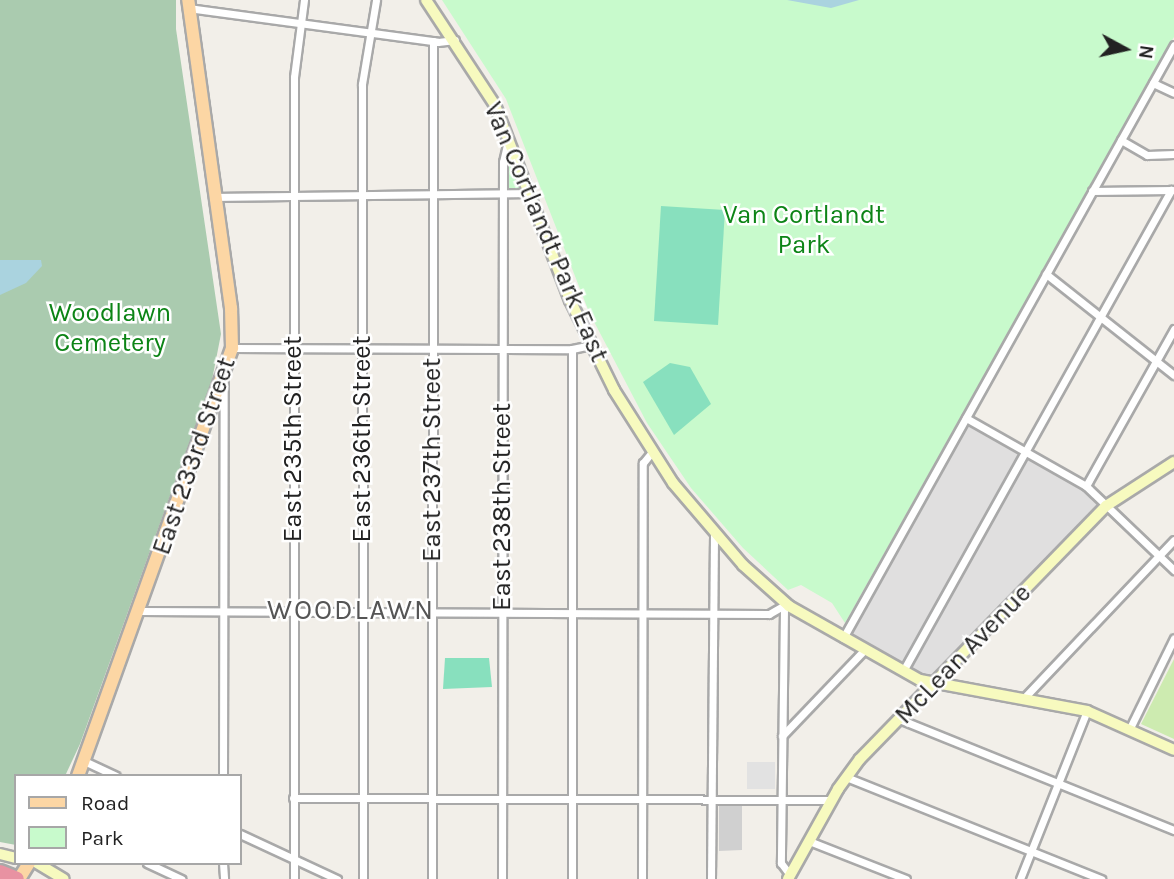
<!DOCTYPE html>
<style>
body{margin:0}
#map{position:relative;width:1174px;height:879px;overflow:hidden;background:#f2efe9;font-family:Karla,sans-serif}
div>[style]{position:absolute}
.residential>*{inset:0;background:#e0dfdf}
.religious>*{inset:0;background:#d0d0d0}
.grass>*{inset:0;background:#cdebb0}
.cemetery>*{inset:0;background:#aacbaf}
.park>*{inset:0;background:#c8facc}
.pitch>*{inset:0;background:#88e0be}
.parking>*{inset:0;background:#e2e2e2}
.water>*{inset:0;background:#aad3df}
.roads{filter:drop-shadow(2px 0 #a9a9a9) drop-shadow(-2px 0 #a9a9a9) drop-shadow(0 2px #a9a9a9) drop-shadow(0 -2px #a9a9a9)}
.street>*{height:7px;margin:-3.5px;padding:0 3.5px;transform-origin:3.5px;border-radius:3.5px;background:#fff}
.secondary>*{height:10px;margin:-5px;padding:0 5px;transform-origin:5px;border-radius:5px;background:#f7fabf}
.primary>*{height:12px;margin:-6px;padding:0 6px;transform-origin:6px;border-radius:6px;background:#fcd6a4}
.highway>*{height:14px;margin:-7px;padding:0 7px;transform-origin:7px;border-radius:7px;background:#e892a2}
span{translate:-50% -50%;white-space:nowrap;text-align:center;line-height:1.15;-webkit-text-stroke:5px #fff;paint-order:stroke}
.park-label{font-size:26px;color:#0c8416}
.street-label{font-size:26px;color:#222}
.neighbourhood-label{font-size:28px;color:#555;letter-spacing:2px}
.legend{position:absolute;left:14px;top:774px;width:228px;height:91px;box-sizing:border-box;background:#fff;border:2px solid #a7a7a7;margin:0;padding:9px 12px;list-style:none;font-size:21px;color:#222}
.legend li{display:flex;align-items:center;gap:14px;height:35px}
.legend b{width:35px;border:2px solid #a7a7a7}
.north{position:absolute;left:1090px;top:14px;width:70px;height:70px;-webkit-text-stroke:5px #fff;paint-order:stroke;rotate:98deg;font-size:19px;font-weight:700;line-height:28px;text-align:center;color:#222}
.north::after{content:'';display:block;margin:auto;width:24px;height:32px;background:#222;clip-path:polygon(50% 0,100% 100%,50% 72%,0 100%)}
</style>
<div id="map">
<div class="residential">
<div style="clip-path:polygon(966px 418px,1083px 484px,1106px 506px,935px 683px,843px 638px)"></div>
</div>
<div class="religious">
<div style="clip-path:polygon(719px 806px,742px 806px,742px 850px,719px 851px)"></div>
</div>
<div class="grass">
<div style="clip-path:polygon(1174px 659px,1174px 739px,1141px 724px)"></div>
</div>
<div class="cemetery">
<div style="clip-path:polygon(0 0,176px 0,176px 29px,221px 334px,212px 380px,80px 744px,65px 776px,16px 776px,16px 845px,0 842px)"></div>
</div>
<div class="park">
<div style="clip-path:polygon(442px 0,1174px 0,1174px 37px,845px 623px,832px 603px,801px 585px,788px 590px,743px 548px,691px 488px,647px 423px,589px 312px,506px 99px)"></div>
<div style="clip-path:polygon(511px 160px,522px 191px,504px 193px,504px 161px)"></div>
</div>
<div class="pitch">
<div style="clip-path:polygon(661px 206px,725px 210px,718px 325px,654px 321px)"></div>
<div style="clip-path:polygon(670px 363px,690px 367px,711px 404px,674px 435px,643px 382px)"></div>
<div style="clip-path:polygon(445px 658px,489px 658px,492px 687px,443px 689px)"></div>
</div>
<div class="parking">
<div style="clip-path:polygon(747px 762px,775px 762px,775px 789px,747px 789px)"></div>
</div>
<div class="water">
<div style="clip-path:polygon(787px 0,859px 0,831px 8px)"></div>
<div style="clip-path:polygon(0 260px,41px 260px,42px 266px,26px 283px,0 295px)"></div>
</div>
<div class="roads">
<div class="street">
<div style="left:188px;top:8px;width:252px;rotate:7.7deg"></div>
<div style="left:438px;top:42px;width:17px;rotate:-7deg"></div>
<div style="left:1153px;top:83px;width:23px;rotate:25deg"></div>
<div style="left:1121px;top:140px;width:30px;rotate:30deg"></div>
<div style="left:1147px;top:155px;width:27px;rotate:-2deg"></div>
<div style="left:1092px;top:191px;width:80px;rotate:-0.7deg"></div>
<div style="left:215px;top:197px;width:315px;rotate:-0.7deg"></div>
<div style="left:1046px;top:274px;width:163px;rotate:38.3deg"></div>
<div style="left:232px;top:348px;width:340px;rotate:0.2deg"></div>
<div style="left:572px;top:349px;width:19px;rotate:-12deg"></div>
<div style="left:966px;top:418px;width:138px;rotate:29.5deg"></div>
<div style="left:1086px;top:486px;width:122px;rotate:43.7deg"></div>
<div style="left:1086px;top:486px;width:180px;rotate:-60.7deg"></div>
<div style="left:784px;top:608px;width:255px;rotate:90.7deg"></div>
<div style="left:781px;top:863px;width:15px;rotate:53deg"></div>
<div style="left:140px;top:611px;width:629px;rotate:0.27deg"></div>
<div style="left:769px;top:614px;width:20px;rotate:-30deg"></div>
<div style="left:843px;top:638px;width:679px;rotate:-60.83deg"></div>
<div style="left:903px;top:671px;width:551px;rotate:-60.87deg"></div>
<div style="left:1023px;top:699px;width:219px;rotate:-46.5deg"></div>
<div style="left:899px;top:719px;width:297px;rotate:22deg"></div>
<div style="left:1129px;top:730px;width:102px;rotate:-63.9deg"></div>
<div style="left:782px;top:736px;width:120px;rotate:-46.3deg"></div>
<div style="left:84px;top:761px;width:35px;rotate:25deg"></div>
<div style="left:223px;top:776px;width:394px;rotate:-89.9deg"></div>
<div style="left:846px;top:777px;width:275px;rotate:21.8deg"></div>
<div style="left:293px;top:798px;width:538px;rotate:0.21deg"></div>
<div style="left:240px;top:834px;width:107px;rotate:24.9deg"></div>
<div style="left:809px;top:841px;width:104px;rotate:21.4deg"></div>
<div style="left:147px;top:863px;width:38px;rotate:25deg"></div>
<div style="left:223px;top:863px;width:16px;rotate:86deg"></div>
<div style="left:294px;top:879px;width:802px;rotate:-90deg"></div>
<div style="left:294px;top:77px;width:78px;rotate:-82.6deg"></div>
<div style="left:363px;top:879px;width:795px;rotate:-90.07deg"></div>
<div style="left:362px;top:84px;width:85px;rotate:-80.5deg"></div>
<div style="left:432px;top:879px;width:838px;rotate:-89.93deg"></div>
<div style="left:502px;top:879px;width:717px;rotate:-89.92deg"></div>
<div style="left:503px;top:162px;width:23px;rotate:-77deg"></div>
<div style="left:572px;top:879px;width:530px;rotate:-90deg"></div>
<div style="left:642px;top:879px;width:416px;rotate:-89.9deg"></div>
<div style="left:643px;top:463px;width:14px;rotate:-51deg"></div>
<div style="left:711px;top:879px;width:345px;rotate:-89.5deg"></div>
<div style="left:1020px;top:879px;width:181px;rotate:-68.3deg"></div>
</div>
<div class="secondary">
<div style="left:426px;top:0;width:126px;rotate:56.7deg"></div>
<div style="left:495px;top:105px;width:209px;rotate:69deg"></div>
<div style="left:570px;top:300px;width:100px;rotate:63.9deg"></div>
<div style="left:614px;top:390px;width:110px;rotate:57.6deg"></div>
<div style="left:673px;top:483px;width:108px;rotate:49.5deg"></div>
<div style="left:743px;top:565px;width:62px;rotate:41.7deg"></div>
<div style="left:789px;top:606px;width:150px;rotate:29.5deg"></div>
<div style="left:920px;top:680px;width:170px;rotate:10.5deg"></div>
<div style="left:1087px;top:711px;width:95px;rotate:24.1deg"></div>
<div style="left:0;top:854px;width:16px;rotate:14deg"></div>
<div style="left:37px;top:863px;width:31px;rotate:31deg"></div>
<div style="left:788px;top:879px;width:103px;rotate:-60.9deg"></div>
<div style="left:838px;top:789px;width:37px;rotate:-54deg"></div>
<div style="left:860px;top:759px;width:353px;rotate:-45.8deg"></div>
<div style="left:1106px;top:506px;width:81px;rotate:-32.9deg"></div>
</div>
<div class="primary">
<div style="left:78px;top:776px;width:455px;rotate:-70.2deg"></div>
<div style="left:232px;top:348px;width:40px;rotate:-91.4deg"></div>
<div style="left:231px;top:308px;width:311px;rotate:-97.9deg"></div>
<div style="left:19px;top:879px;width:19px;rotate:-58deg"></div>
</div>
<div class="highway">
<div style="left:0;top:872px;width:18px;rotate:22deg"></div>
</div>
</div>
<div class="park-label">
<span style="left:804px;top:230px">Van Cortlandt<br>Park</span>
<span style="left:110px;top:328px">Woodlawn<br>Cemetery</span>
</div>
<div class="street-label">
<span style="left:546px;top:232px;rotate:67deg">Van Cortlandt Park East</span>
<span style="left:293px;top:439px;rotate:-90deg">East 235th Street</span>
<span style="left:362px;top:439px;rotate:-90deg">East 236th Street</span>
<span style="left:194px;top:456px;rotate:-71deg">East 233rd Street</span>
<span style="left:432px;top:460px;rotate:-90deg">East 237th Street</span>
<span style="left:502px;top:507px;rotate:-90deg">East 238th Street</span>
<span style="left:963px;top:654px;rotate:-46deg">McLean Avenue</span>
</div>
<div class="neighbourhood-label">
<span style="left:351px;top:610px">WOODLAWN</span>
</div>
<ul class="legend">
<li><b style="height:9px;background:#fcd6a4"></b>Road</li>
<li><b style="height:19px;background:#c8facc"></b>Park</li>
</ul>
<div class="north">N</div>
</div>
